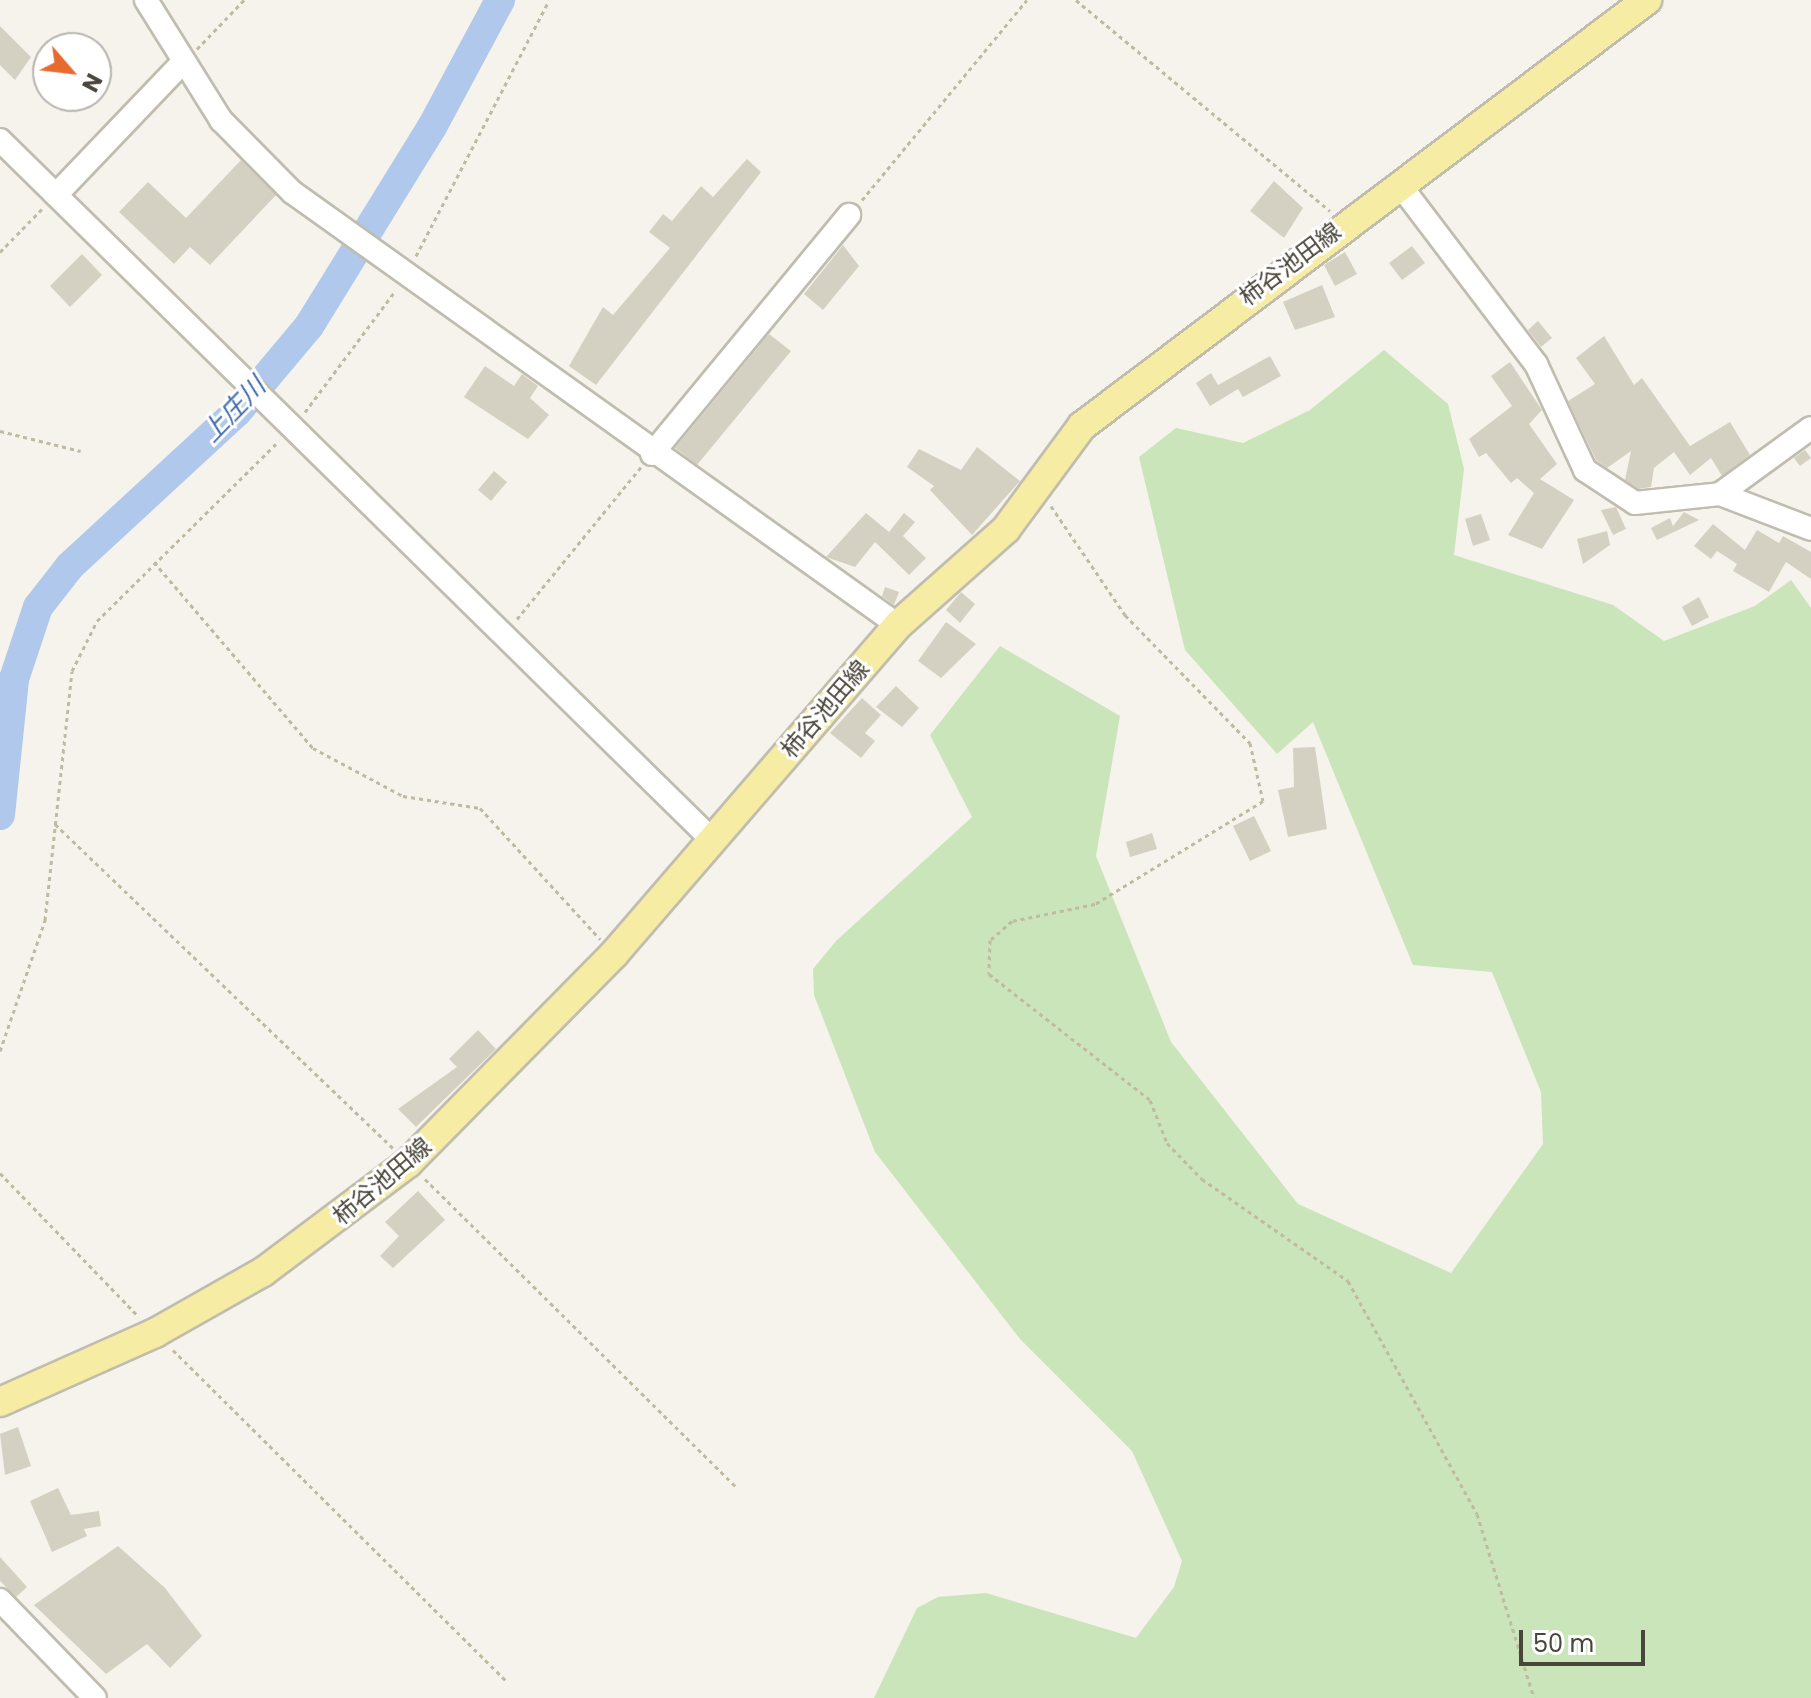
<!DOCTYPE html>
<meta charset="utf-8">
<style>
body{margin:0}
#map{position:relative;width:1811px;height:1698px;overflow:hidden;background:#f5f3ec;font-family:Poppins,"Noto Sans JP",sans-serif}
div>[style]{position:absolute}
.green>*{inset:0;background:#cae5b9}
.river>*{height:30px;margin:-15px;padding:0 15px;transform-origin:15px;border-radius:15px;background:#afc8eb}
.building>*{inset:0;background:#d5d1c2}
.path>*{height:3px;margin-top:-1.5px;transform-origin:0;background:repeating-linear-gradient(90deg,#c0baa2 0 4px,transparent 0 8px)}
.roads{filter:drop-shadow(2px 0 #c0bdaf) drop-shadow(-2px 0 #c0bdaf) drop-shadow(0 2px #c0bdaf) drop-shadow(0 -2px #c0bdaf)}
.minor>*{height:22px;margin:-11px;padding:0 11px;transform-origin:11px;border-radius:11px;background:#fff}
.major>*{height:28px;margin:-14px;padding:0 14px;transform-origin:14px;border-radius:14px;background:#f6eca4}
span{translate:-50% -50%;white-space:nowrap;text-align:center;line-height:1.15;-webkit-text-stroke:6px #fff;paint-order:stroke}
.street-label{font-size:24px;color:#49453a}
.water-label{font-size:26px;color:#3c6aac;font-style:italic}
.north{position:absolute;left:32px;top:32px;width:80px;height:80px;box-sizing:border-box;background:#fff;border:2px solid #b6b5b0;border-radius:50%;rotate:118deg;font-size:22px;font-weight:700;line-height:32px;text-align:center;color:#49453a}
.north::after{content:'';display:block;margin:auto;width:28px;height:36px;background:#e76b31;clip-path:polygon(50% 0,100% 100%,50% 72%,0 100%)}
.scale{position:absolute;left:1519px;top:1630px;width:126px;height:36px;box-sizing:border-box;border:4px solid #49453a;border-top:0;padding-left:10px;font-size:24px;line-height:28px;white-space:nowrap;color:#49453a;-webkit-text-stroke:6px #fff;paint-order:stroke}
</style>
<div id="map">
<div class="green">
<div style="clip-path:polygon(1384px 350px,1448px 404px,1464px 469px,1454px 555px,1613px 605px,1664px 641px,1755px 606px,1791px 580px,1811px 608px,1811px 1698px,874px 1698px,917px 1608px,938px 1597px,986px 1593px,1136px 1638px,1174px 1587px,1182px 1561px,1132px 1451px,1020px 1339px,875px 1152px,814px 995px,813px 969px,836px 941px,972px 817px,930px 735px,1000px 646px,1120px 716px,1096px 856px,1171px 1042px,1298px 1204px,1451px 1273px,1543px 1144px,1541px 1092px,1492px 972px,1413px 965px,1313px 722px,1277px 754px,1185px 650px,1139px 457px,1176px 428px,1243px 443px,1310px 410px)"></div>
</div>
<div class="river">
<div style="left:0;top:815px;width:137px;rotate:-84.1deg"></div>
<div style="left:14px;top:679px;width:76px;rotate:-71.6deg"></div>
<div style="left:38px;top:607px;width:52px;rotate:-52deg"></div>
<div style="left:70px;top:566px;width:227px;rotate:-42.7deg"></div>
<div style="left:237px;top:412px;width:112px;rotate:-50.1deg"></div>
<div style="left:309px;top:326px;width:234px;rotate:-58.3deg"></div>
<div style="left:432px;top:127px;width:144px;rotate:-61.8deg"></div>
</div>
<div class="building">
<div style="clip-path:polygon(0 26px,31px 57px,15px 80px,0 65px)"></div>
<div style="clip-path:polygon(747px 159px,761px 172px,596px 385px,569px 366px,603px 307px,613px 315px,670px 248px,649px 232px,663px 214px,672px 221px,701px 186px,713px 197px)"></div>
<div style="clip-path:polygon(241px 160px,276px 195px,210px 265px,190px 247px,174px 264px,119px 212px,148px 182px,186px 218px)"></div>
<div style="clip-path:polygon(1274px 181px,1303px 208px,1284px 238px,1250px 211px)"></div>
<div style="clip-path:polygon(843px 245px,859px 266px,823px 310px,804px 294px)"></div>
<div style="clip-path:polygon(1412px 246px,1425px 263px,1402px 280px,1389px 263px)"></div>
<div style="clip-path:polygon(1345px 252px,1357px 274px,1335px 286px,1324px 265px)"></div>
<div style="clip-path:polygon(82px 254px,102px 275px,70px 307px,50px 286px)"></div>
<div style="clip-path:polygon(1322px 285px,1335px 317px,1295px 330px,1283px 302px)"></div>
<div style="clip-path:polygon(1538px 321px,1552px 338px,1541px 347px,1528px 330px)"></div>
<div style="clip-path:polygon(769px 334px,791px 351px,697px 465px,675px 448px)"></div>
<div style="clip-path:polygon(1604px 336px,1634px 385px,1642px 378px,1690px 446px,1730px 422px,1750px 455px,1722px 476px,1711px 458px,1690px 475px,1674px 452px,1654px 468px,1651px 487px,1639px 489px,1625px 480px,1631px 451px,1607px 468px,1596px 460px,1568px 401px,1595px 384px,1576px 358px)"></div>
<div style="clip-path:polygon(1270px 356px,1281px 376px,1243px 397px,1238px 389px,1210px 406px,1196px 383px,1211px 373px,1218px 385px)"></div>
<div style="clip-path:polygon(1510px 362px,1542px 410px,1529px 424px,1557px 464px,1540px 479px,1574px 500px,1542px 549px,1508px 535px,1534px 493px,1517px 478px,1511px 483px,1486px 453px,1479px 457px,1469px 439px,1512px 406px,1491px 376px)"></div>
<div style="clip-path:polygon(485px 366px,514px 386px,522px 374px,538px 386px,530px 398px,549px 415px,528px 439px,464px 397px)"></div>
<div style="clip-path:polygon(977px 447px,1020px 481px,972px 535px,930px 490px,934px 486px,907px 467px,919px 449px,961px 470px)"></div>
<div style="clip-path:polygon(1805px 450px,1811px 458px,1800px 466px,1794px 458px)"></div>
<div style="clip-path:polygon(494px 471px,507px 482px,491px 501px,478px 490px)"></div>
<div style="clip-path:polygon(1616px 507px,1626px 529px,1613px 535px,1601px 510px)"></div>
<div style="clip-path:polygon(1684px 512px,1699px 520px,1657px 540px,1651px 528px,1670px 518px,1673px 526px)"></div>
<div style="clip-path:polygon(866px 513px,889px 532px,904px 513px,915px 522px,903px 536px,926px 558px,909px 575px,875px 542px,855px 567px,826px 557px)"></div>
<div style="clip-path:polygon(1481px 514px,1490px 540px,1473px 546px,1465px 519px)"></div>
<div style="clip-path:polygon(1713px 524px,1745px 550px,1757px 530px,1779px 543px,1783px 536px,1811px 552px,1811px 579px,1786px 562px,1769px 592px,1733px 571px,1737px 564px,1717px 551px,1711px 559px,1694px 546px)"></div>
<div style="clip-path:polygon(1607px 531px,1610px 545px,1583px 564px,1577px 539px)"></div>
<div style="clip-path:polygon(885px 587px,899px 592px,894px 605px,882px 596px)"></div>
<div style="clip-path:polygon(961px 592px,975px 604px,960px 623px,946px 610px)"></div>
<div style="clip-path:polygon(1699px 597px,1709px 617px,1692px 626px,1682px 607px)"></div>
<div style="clip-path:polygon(946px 622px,976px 644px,941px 678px,918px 661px)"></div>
<div style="clip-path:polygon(896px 686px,919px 708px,902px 727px,876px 707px)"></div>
<div style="clip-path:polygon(862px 698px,881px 715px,865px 733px,875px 741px,861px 758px,830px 733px)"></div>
<div style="clip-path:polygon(1315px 747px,1327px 829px,1288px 837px,1278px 790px,1294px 787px,1293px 748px)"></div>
<div style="clip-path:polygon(1254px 816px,1271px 851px,1250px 861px,1233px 826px)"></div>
<div style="clip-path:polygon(1152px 833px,1157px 849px,1130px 857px,1126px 842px)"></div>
<div style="clip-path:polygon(478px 1030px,496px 1049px,416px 1127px,398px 1109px,457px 1067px,449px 1059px)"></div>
<div style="clip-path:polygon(418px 1191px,445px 1220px,393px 1268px,380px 1256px,399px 1236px,385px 1222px)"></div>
<div style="clip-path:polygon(18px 1427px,31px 1466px,5px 1475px,0 1434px)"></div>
<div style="clip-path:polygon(58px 1488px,71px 1515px,99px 1511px,101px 1526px,84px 1529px,87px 1536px,52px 1552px,30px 1501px)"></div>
<div style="clip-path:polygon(118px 1546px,165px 1588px,202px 1636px,170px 1668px,147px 1644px,106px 1674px,34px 1605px)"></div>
<div style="clip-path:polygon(0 1557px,27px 1587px,16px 1597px,0 1581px)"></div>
</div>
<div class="path">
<div style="left:1076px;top:0;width:330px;rotate:39.7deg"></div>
<div style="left:197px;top:49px;width:68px;rotate:-46.2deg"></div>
<div style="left:862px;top:200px;width:259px;rotate:-50.5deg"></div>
<div style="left:0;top:252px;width:60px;rotate:-45.7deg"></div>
<div style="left:416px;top:256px;width:288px;rotate:-62.5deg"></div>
<div style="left:305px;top:412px;width:152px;rotate:-53.3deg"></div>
<div style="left:0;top:431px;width:83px;rotate:13.9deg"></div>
<div style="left:1051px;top:506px;width:132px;rotate:55.8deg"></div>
<div style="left:1125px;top:615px;width:179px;rotate:45.7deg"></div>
<div style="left:1250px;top:743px;width:59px;rotate:77.4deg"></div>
<div style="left:1263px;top:801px;width:197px;rotate:148.5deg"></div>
<div style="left:1095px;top:904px;width:85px;rotate:168.4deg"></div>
<div style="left:1012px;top:921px;width:29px;rotate:139deg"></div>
<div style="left:990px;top:940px;width:34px;rotate:92deg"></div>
<div style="left:989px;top:974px;width:204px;rotate:38deg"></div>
<div style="left:1150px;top:1100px;width:46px;rotate:68.4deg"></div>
<div style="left:1167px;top:1143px;width:50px;rotate:45.8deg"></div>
<div style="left:1202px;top:1179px;width:178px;rotate:34.9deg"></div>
<div style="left:1348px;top:1281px;width:266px;rotate:61deg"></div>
<div style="left:1477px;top:1514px;width:193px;rotate:72.8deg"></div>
<div style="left:154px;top:562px;width:245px;rotate:49.5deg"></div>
<div style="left:313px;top:748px;width:102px;rotate:28.1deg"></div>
<div style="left:403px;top:796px;width:78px;rotate:8.9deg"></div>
<div style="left:480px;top:808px;width:178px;rotate:47.5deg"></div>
<div style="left:517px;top:619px;width:196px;rotate:-50.8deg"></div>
<div style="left:55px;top:824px;width:468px;rotate:43.8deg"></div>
<div style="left:0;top:1051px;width:139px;rotate:-71deg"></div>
<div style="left:45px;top:920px;width:250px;rotate:-83.8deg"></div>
<div style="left:72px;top:671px;width:56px;rotate:-63.4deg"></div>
<div style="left:97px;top:621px;width:256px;rotate:-44.7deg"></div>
<div style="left:0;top:1173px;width:200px;rotate:46deg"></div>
<div style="left:425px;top:1179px;width:439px;rotate:44.7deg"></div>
<div style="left:173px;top:1350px;width:470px;rotate:44.8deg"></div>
</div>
<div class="roads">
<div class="minor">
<div style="left:146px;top:0;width:142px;rotate:58deg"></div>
<div style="left:221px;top:120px;width:101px;rotate:45.4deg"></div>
<div style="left:292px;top:192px;width:745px;rotate:35.55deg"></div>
<div style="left:0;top:140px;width:998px;rotate:44.51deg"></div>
<div style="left:1400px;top:185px;width:225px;rotate:52.8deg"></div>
<div style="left:1536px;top:364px;width:117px;rotate:65.2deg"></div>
<div style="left:1585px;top:470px;width:60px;rotate:33.4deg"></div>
<div style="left:1635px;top:503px;width:85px;rotate:-6deg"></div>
<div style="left:1720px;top:494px;width:112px;rotate:-36deg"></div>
<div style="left:56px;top:195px;width:184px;rotate:-46.3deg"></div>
<div style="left:652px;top:454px;width:310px;rotate:-50.5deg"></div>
<div style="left:1720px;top:494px;width:97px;rotate:21deg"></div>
<div style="left:0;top:1600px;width:136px;rotate:45.9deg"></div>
</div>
<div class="major">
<div style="left:0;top:1402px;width:170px;rotate:-24deg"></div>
<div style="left:155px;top:1333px;width:124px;rotate:-29.5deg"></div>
<div style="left:263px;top:1272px;width:181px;rotate:-36.9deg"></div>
<div style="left:408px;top:1163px;width:293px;rotate:-45.4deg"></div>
<div style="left:614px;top:954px;width:435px;rotate:-49.2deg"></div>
<div style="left:898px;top:625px;width:144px;rotate:-41.6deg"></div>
<div style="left:1006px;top:529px;width:128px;rotate:-53.6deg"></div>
<div style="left:1082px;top:426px;width:708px;rotate:-37.02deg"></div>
</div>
</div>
<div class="street-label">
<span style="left:1290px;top:264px;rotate:-37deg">柿谷池田線</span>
<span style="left:825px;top:709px;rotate:-49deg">柿谷池田線</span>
<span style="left:382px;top:1181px;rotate:-40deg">柿谷池田線</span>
</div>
<div class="water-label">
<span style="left:234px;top:410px;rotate:-46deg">上庄川</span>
</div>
<div class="north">N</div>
<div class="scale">50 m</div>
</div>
